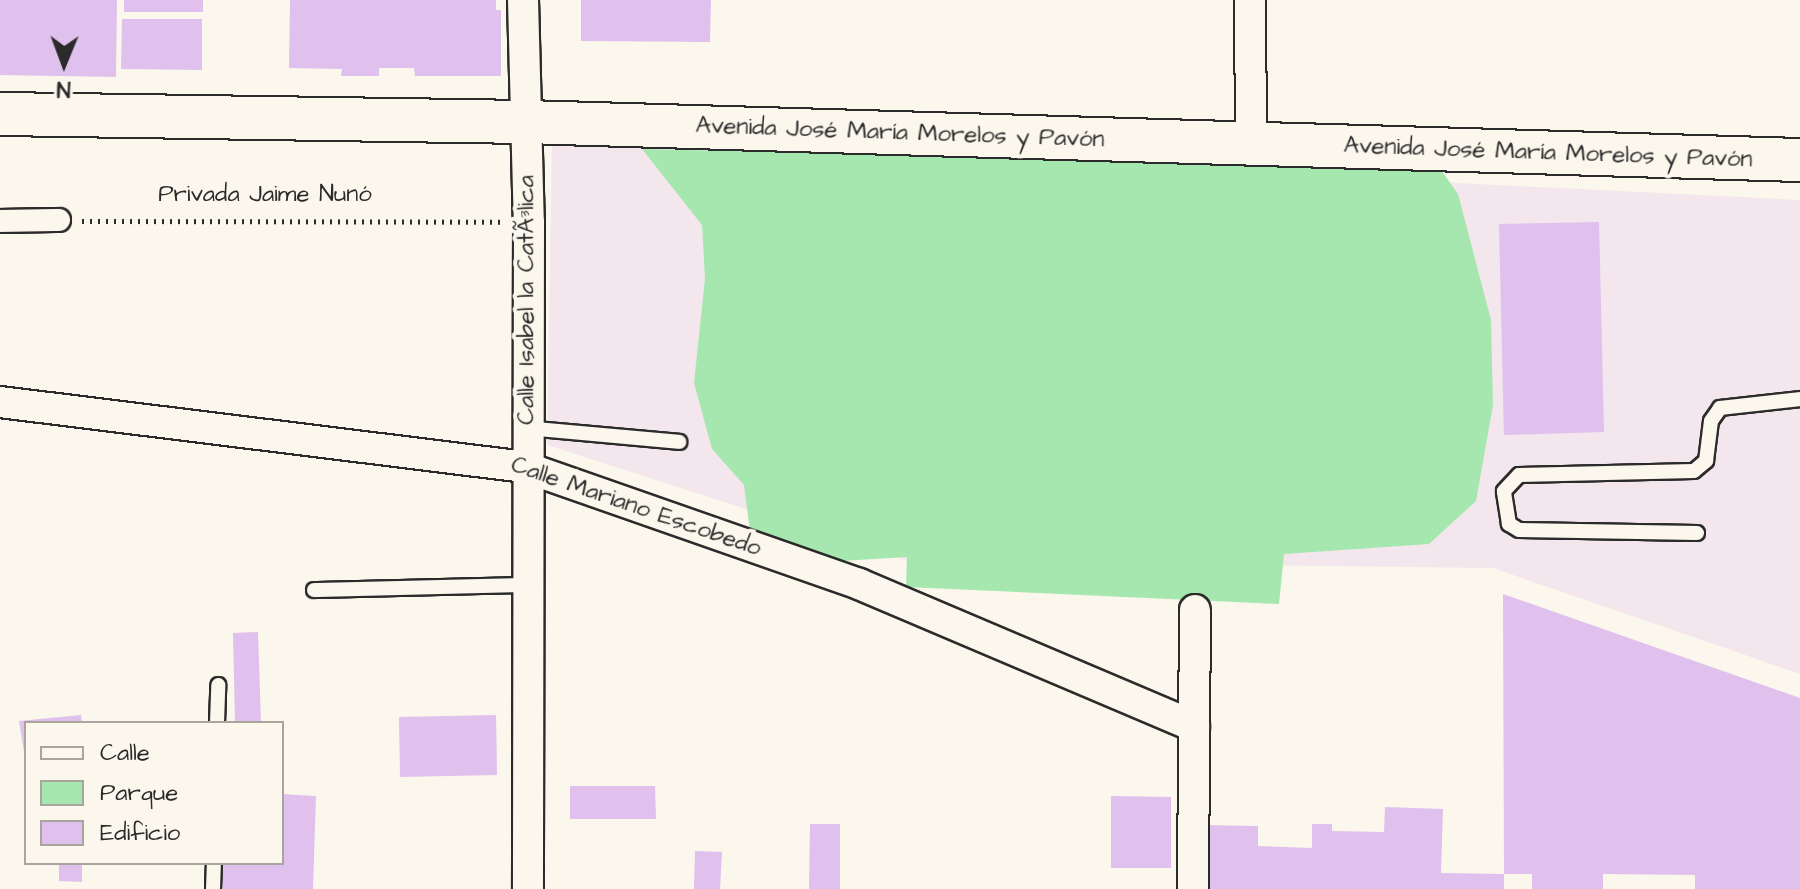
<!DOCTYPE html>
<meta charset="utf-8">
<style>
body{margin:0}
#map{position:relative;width:1800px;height:889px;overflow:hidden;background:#fbf7ec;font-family:"Architects Daughter",sans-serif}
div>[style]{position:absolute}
.built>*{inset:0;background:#f3e6ec}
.green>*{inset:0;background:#a6e7af}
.building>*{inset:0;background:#e0c0ed}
.path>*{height:5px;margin-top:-2.5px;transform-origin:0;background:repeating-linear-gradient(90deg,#2b2b2b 0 2px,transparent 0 8px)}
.roads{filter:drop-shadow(2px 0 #2b2b2b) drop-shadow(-2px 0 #2b2b2b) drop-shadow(0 2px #2b2b2b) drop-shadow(0 -2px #2b2b2b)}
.service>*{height:14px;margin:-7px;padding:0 7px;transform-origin:7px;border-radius:7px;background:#fbf7ec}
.pedestrian>*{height:22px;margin:-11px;padding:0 11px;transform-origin:11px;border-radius:11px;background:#fbf7ec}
.minor>*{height:30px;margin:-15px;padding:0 15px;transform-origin:15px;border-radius:15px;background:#fbf7ec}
.secondary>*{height:42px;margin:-21px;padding:0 21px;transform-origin:21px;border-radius:21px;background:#fbf7ec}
span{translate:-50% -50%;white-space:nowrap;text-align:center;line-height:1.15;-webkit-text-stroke:8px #fbf7ec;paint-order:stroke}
.street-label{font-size:24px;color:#2b2b2b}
.legend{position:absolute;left:24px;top:721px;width:260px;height:144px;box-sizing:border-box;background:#fbf7ec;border:2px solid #a8a59f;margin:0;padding:10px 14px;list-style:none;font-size:24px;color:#2b2b2b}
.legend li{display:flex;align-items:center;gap:16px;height:40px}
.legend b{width:40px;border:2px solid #a8a59f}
.north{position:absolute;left:24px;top:24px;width:80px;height:80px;-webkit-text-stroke:6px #fbf7ec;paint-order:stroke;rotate:181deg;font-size:22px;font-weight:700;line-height:32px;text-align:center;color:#2b2b2b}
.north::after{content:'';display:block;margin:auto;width:28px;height:36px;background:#2b2b2b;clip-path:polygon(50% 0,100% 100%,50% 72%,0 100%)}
</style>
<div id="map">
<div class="built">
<div style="clip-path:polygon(552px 138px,1800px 200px,1800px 674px,1493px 568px,908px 561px,547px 445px)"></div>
</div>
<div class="green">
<div style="clip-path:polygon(642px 149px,1439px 167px,1458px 194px,1491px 320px,1493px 405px,1476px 501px,1429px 544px,1284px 554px,1279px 604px,906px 587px,907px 557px,825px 562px,750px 532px,744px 485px,712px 449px,694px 383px,705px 279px,702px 225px)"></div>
</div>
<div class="building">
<div style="clip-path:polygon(0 0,117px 0,116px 77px,0 75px)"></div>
<div style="clip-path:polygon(124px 0,203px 0,203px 12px,124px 12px)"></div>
<div style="clip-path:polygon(290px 0,496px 0,496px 10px,501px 10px,501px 76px,415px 76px,414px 68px,379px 68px,379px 76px,341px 76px,342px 69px,289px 68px)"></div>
<div style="clip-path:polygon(581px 0,711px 0,710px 42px,581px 41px)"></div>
<div style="clip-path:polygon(122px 19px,202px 19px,202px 70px,121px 69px)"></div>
<div style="clip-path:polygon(1599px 222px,1604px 432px,1504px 435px,1499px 224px)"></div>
<div style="clip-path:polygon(1503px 594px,1800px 698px,1800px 889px,1695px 889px,1695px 875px,1603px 874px,1603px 889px,1532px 889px,1532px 874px,1504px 874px)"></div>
<div style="clip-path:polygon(258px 632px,261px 723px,235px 723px,233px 633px)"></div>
<div style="clip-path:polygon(81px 715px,82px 723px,26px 723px,24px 752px,19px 721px)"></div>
<div style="clip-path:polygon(496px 715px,497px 775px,400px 777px,399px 717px)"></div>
<div style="clip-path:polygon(570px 786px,655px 786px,656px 819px,570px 819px)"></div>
<div style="clip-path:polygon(282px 794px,316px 796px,313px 889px,221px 889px,222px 863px,282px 863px)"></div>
<div style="clip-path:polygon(1111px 796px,1171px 797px,1171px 868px,1111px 868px)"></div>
<div style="clip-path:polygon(1385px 807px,1443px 809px,1441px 873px,1504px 874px,1504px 889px,1198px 889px,1199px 825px,1258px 826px,1258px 846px,1312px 848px,1312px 824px,1332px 824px,1332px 831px,1384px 832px)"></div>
<div style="clip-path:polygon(810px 824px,840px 824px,840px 889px,809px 889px)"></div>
<div style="clip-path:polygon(695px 851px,722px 852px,720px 889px,694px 889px)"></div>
<div style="clip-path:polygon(59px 863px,82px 863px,82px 882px,59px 881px)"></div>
</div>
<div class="path">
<div style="left:82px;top:221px;width:418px;rotate:0.1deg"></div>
</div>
<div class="roads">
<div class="service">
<div style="left:526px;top:428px;width:154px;rotate:5.2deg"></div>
<div style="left:1697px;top:533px;width:178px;rotate:-179deg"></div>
<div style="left:1519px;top:530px;width:12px;rotate:-149deg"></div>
<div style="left:1509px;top:524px;width:33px;rotate:-99deg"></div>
<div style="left:1504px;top:491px;width:22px;rotate:-47deg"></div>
<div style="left:1519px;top:475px;width:175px;rotate:-1.3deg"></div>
<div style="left:1694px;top:471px;width:16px;rotate:-40deg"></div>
<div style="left:1706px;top:461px;width:40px;rotate:-82.9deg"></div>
<div style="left:1711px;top:421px;width:16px;rotate:-55deg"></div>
<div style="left:1720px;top:408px;width:81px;rotate:-6.4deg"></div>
<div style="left:314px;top:590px;width:212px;rotate:-1.4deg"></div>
<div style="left:217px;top:723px;width:38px;rotate:-88deg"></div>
<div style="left:213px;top:889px;width:26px;rotate:-88deg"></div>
</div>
<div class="pedestrian">
<div style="left:0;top:221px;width:59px;rotate:-1deg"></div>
</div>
<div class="minor">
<div style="left:523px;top:0;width:222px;rotate:88.5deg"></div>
<div style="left:529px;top:222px;width:667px;rotate:90.09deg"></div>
<div style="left:1250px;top:0;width:145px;rotate:89.6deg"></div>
<div style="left:0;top:402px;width:529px;rotate:7.06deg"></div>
<div style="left:525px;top:467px;width:354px;rotate:19.3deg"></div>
<div style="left:859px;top:584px;width:364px;rotate:23deg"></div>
<div style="left:1193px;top:889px;width:279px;rotate:-89.6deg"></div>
</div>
<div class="secondary">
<div style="left:0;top:114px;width:526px;rotate:0.87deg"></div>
<div style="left:526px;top:122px;width:1275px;rotate:1.71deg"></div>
</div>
</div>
<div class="street-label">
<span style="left:900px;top:133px;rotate:2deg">Avenida José María Morelos y Pavón</span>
<span style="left:1548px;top:153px;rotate:2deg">Avenida José María Morelos y Pavón</span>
<span style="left:265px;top:195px">Privada Jaime Nunó</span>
<span style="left:527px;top:300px;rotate:-90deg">Calle Isabel la CatÃ³lica</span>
<span style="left:636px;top:507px;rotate:19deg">Calle Mariano Escobedo</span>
</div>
<ul class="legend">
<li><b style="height:10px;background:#fbf7ec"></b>Calle</li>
<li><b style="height:22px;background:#a6e7af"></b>Parque</li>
<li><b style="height:22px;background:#e0c0ed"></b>Edificio</li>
</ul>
<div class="north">N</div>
</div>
